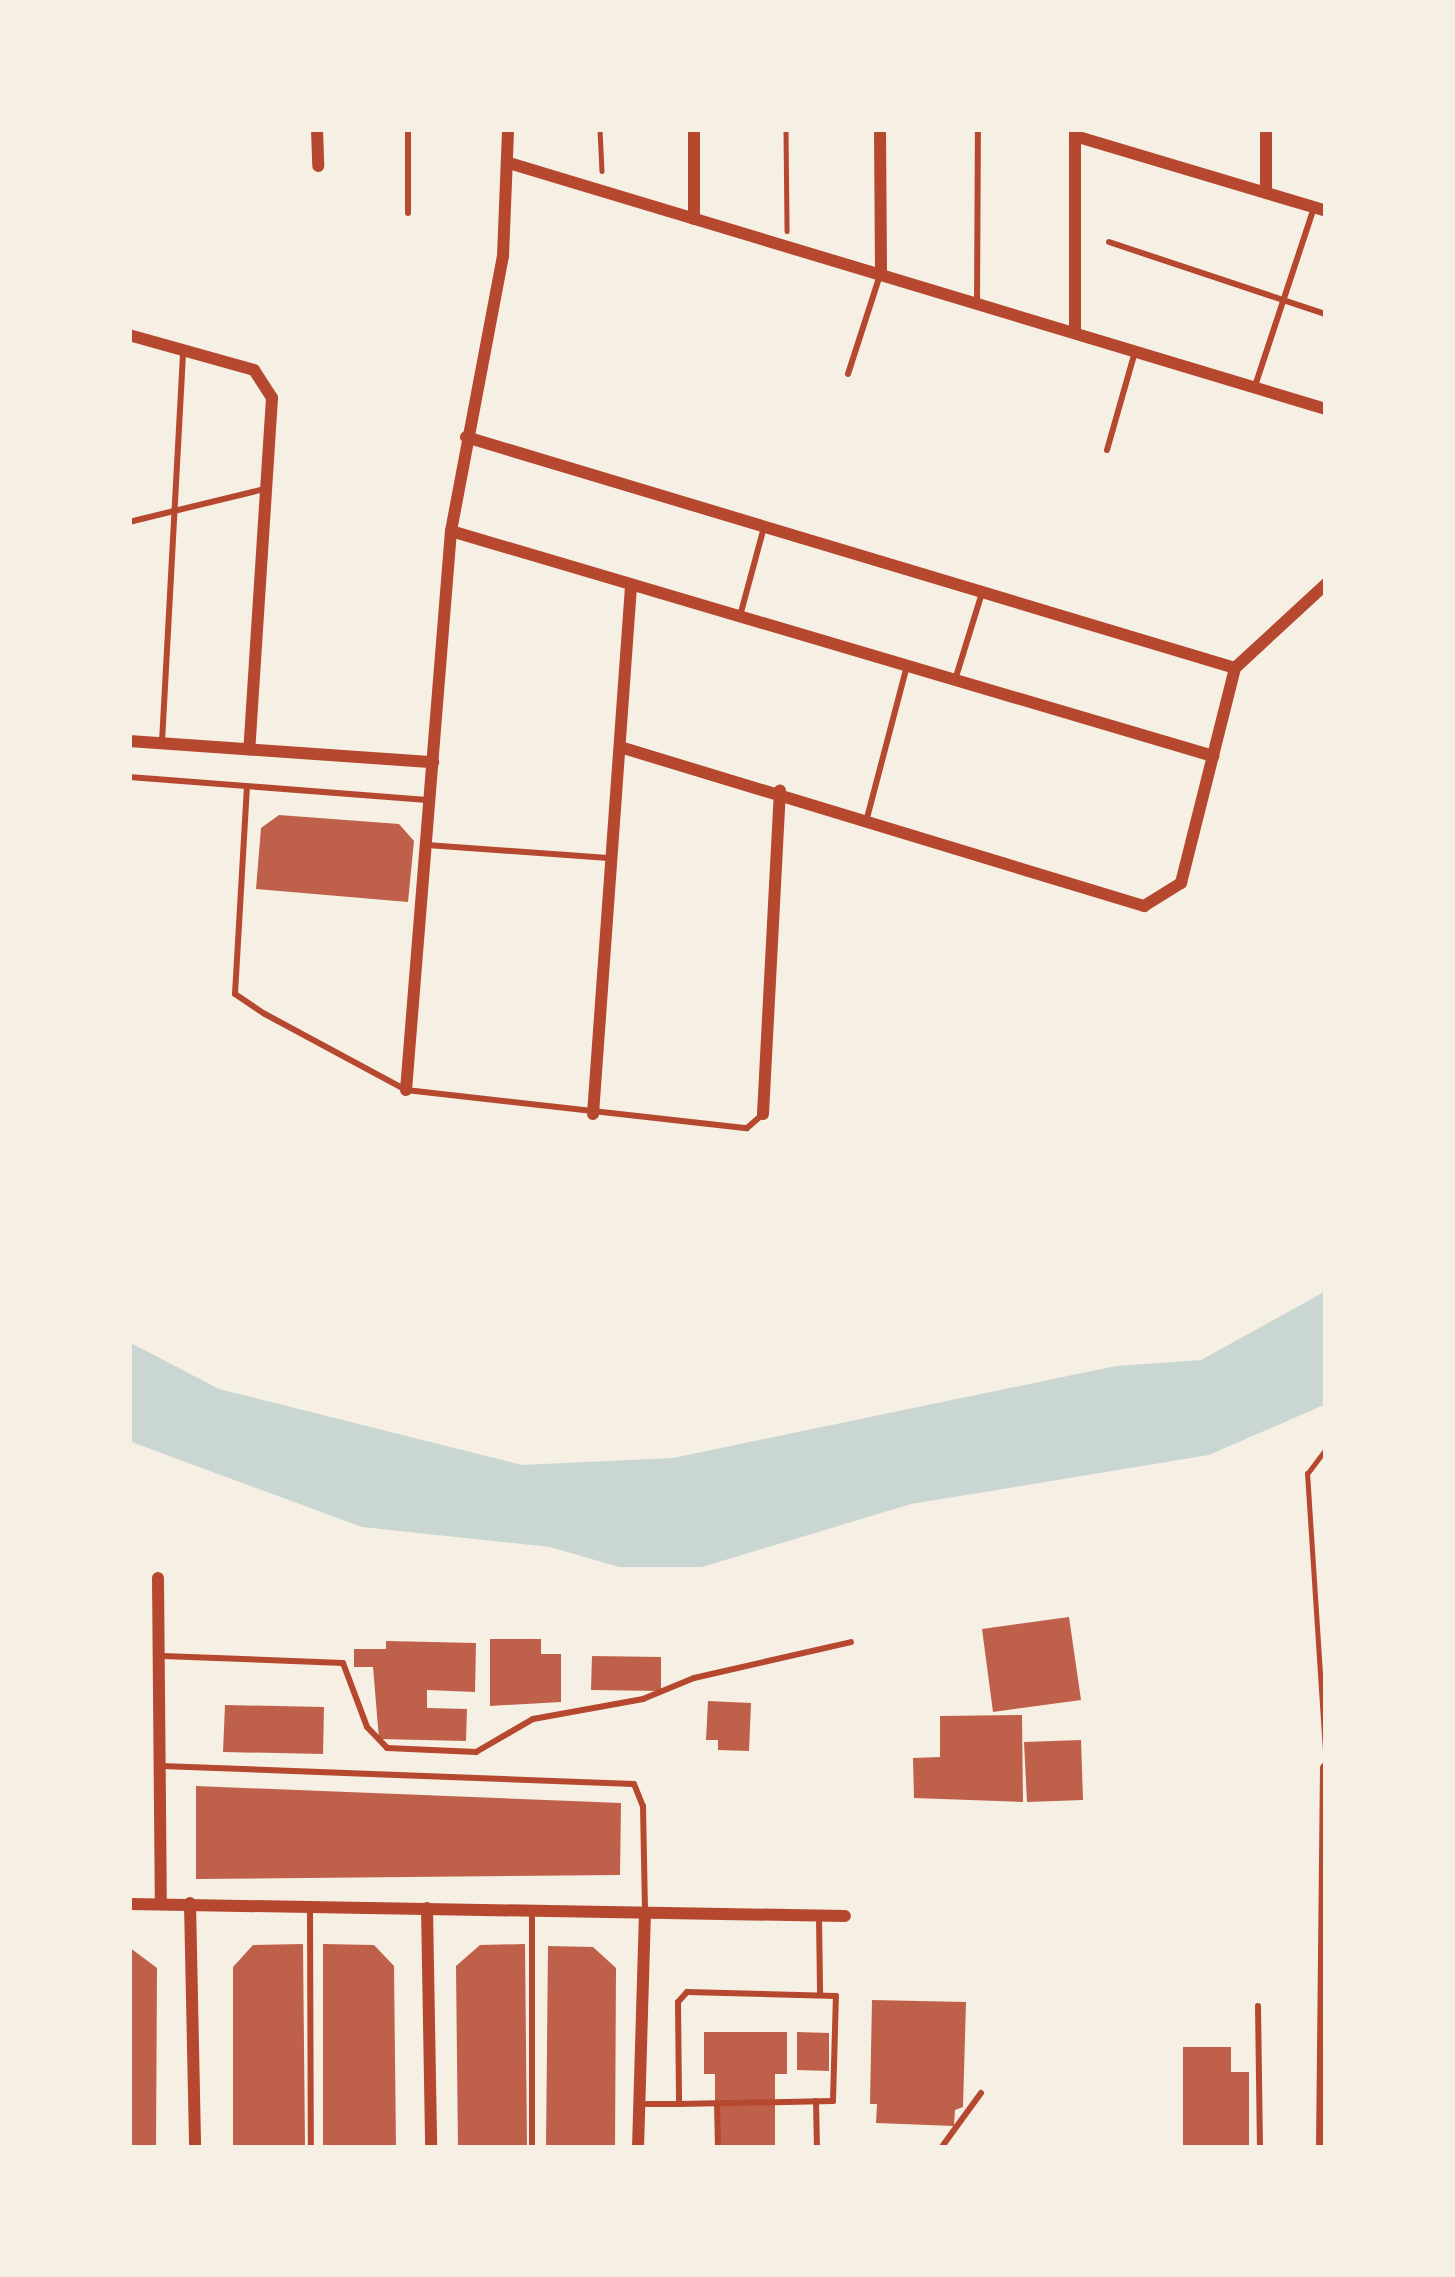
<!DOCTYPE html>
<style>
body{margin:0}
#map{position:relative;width:1455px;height:2277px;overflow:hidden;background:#f6efe4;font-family:"Source Sans 3",sans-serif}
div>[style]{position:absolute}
.water>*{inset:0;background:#c9d6d2}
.building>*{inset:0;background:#bf614a}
.path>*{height:4.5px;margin:-2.25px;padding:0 2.25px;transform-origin:2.25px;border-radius:2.25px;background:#b5482f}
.service>*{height:6px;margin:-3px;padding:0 3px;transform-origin:3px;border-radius:3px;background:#b5482f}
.minor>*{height:12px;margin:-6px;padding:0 6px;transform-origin:6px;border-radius:6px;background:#b5482f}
span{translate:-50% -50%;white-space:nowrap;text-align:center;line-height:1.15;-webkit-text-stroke:9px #f6efe4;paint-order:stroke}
.frame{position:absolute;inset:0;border:132px solid #f6efe4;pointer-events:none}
</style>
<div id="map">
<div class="water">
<div style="clip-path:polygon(1326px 1291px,1326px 1404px,1209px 1455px,911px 1504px,702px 1567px,619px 1567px,550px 1547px,362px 1527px,129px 1441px,129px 1342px,219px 1389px,522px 1465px,673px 1458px,1116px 1366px,1201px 1360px)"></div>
</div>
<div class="building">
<div style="clip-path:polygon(279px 815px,399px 824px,414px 841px,408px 902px,256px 889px,261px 828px)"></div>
<div style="clip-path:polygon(1069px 1617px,1081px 1700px,993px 1712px,982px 1629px)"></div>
<div style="clip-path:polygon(490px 1639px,541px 1639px,541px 1654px,561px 1654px,561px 1702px,490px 1706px)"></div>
<div style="clip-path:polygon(386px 1641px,476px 1643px,475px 1692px,427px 1690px,427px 1708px,467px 1709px,466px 1741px,379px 1739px,373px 1667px,354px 1667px,354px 1649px,386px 1649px)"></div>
<div style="clip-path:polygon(592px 1656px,661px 1657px,661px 1691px,591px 1690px)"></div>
<div style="clip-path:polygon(708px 1701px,751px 1703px,749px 1751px,718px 1750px,718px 1740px,706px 1740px)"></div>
<div style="clip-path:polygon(225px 1705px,324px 1707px,323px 1754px,223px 1752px)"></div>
<div style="clip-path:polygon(1022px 1715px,1023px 1802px,914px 1798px,913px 1758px,940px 1757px,940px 1716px)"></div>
<div style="clip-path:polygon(1081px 1740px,1083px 1800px,1027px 1802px,1024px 1742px)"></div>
<div style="clip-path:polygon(196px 1786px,621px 1803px,620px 1875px,196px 1879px)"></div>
<div style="clip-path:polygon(303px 1944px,305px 2148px,233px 2148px,233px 1967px,253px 1945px)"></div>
<div style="clip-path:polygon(323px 1944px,374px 1945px,394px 1966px,396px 2148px,323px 2148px)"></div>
<div style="clip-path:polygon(525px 1944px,527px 2148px,458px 2148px,456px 1966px,480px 1945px)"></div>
<div style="clip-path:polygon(548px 1946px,593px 1947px,616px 1968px,615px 2148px,546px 2148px)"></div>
<div style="clip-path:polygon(129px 1947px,157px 1968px,156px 2148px,129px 2148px)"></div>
<div style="clip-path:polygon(872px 2000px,966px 2002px,963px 2107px,955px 2110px,954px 2126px,876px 2123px,877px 2104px,870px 2104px)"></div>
<div style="clip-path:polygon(704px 2032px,787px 2032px,787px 2074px,775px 2074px,775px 2148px,715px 2148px,715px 2074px,704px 2074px)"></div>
<div style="clip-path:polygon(797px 2032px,829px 2033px,829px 2071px,797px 2070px)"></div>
<div style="clip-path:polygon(1183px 2047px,1231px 2047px,1231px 2072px,1249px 2072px,1249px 2148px,1183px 2148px)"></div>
</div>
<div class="path">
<div style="left:600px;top:129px;width:42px;rotate:87.3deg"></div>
<div style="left:786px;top:129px;width:102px;rotate:89.4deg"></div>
<div style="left:1325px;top:1751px;width:278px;rotate:-93.7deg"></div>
<div style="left:1307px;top:1474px;width:31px;rotate:-53deg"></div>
</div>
<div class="service">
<div style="left:408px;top:129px;width:84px;rotate:90deg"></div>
<div style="left:1109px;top:242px;width:229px;rotate:18.4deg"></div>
<div style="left:977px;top:305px;width:176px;rotate:-89.7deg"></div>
<div style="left:848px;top:374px;width:104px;rotate:-72.1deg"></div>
<div style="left:1255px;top:386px;width:184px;rotate:-71.7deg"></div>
<div style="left:1107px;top:450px;width:102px;rotate:-74.1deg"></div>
<div style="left:129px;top:522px;width:139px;rotate:-13.7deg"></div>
<div style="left:740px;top:616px;width:92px;rotate:-74.9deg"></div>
<div style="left:955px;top:680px;width:91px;rotate:-72.8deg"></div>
<div style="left:162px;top:742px;width:390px;rotate:-86.9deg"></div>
<div style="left:129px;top:777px;width:299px;rotate:4.4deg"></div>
<div style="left:247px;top:786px;width:208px;rotate:93.3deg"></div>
<div style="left:235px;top:994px;width:36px;rotate:34deg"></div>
<div style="left:265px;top:1014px;width:160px;rotate:28.3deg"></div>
<div style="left:406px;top:1090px;width:343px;rotate:6.4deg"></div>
<div style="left:747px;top:1128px;width:21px;rotate:-41deg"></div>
<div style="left:867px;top:818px;width:157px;rotate:-75.3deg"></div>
<div style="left:427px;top:845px;width:182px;rotate:4.1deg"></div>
<div style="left:163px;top:1656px;width:180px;rotate:2.2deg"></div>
<div style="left:343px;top:1663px;width:68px;rotate:69.4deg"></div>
<div style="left:367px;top:1727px;width:29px;rotate:46deg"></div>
<div style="left:387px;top:1748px;width:89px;rotate:2.6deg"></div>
<div style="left:476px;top:1752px;width:66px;rotate:-30.1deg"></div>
<div style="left:533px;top:1719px;width:112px;rotate:-10.3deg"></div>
<div style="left:643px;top:1699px;width:55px;rotate:-22.4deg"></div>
<div style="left:694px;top:1678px;width:161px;rotate:-12.9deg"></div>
<div style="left:162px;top:1766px;width:472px;rotate:2.2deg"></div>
<div style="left:634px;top:1784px;width:24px;rotate:68deg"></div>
<div style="left:643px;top:1806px;width:106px;rotate:88.9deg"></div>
<div style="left:310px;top:1909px;width:239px;rotate:89.8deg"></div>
<div style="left:532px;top:1914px;width:234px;rotate:90deg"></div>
<div style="left:819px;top:1917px;width:75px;rotate:89.2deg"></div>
<div style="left:1258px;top:2006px;width:142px;rotate:89.2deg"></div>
<div style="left:816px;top:2101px;width:47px;rotate:88.8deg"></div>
<div style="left:717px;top:2103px;width:45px;rotate:88.7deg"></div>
<div style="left:639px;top:2104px;width:40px"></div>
<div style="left:679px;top:2104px;width:154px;rotate:-1.1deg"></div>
<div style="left:833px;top:2101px;width:105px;rotate:-88.4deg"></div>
<div style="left:836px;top:1996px;width:149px;rotate:-178.5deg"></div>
<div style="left:687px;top:1992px;width:13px;rotate:132deg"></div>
<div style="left:678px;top:2002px;width:102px;rotate:89.4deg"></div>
<div style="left:941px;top:2148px;width:68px;rotate:-54deg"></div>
</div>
<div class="minor">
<div style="left:317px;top:129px;width:37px;rotate:88deg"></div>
<div style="left:694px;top:129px;width:90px;rotate:90deg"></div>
<div style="left:880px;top:129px;width:146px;rotate:89.6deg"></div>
<div style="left:1075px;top:130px;width:203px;rotate:90deg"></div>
<div style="left:1075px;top:136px;width:262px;rotate:16.6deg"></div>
<div style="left:509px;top:163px;width:853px;rotate:16.76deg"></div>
<div style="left:1266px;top:193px;width:64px;rotate:-90deg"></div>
<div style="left:129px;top:335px;width:130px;rotate:15.6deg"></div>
<div style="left:254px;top:370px;width:33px;rotate:57deg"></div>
<div style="left:272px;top:398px;width:352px;rotate:93.7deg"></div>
<div style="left:466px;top:437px;width:803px;rotate:16.72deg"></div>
<div style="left:1235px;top:668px;width:124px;rotate:-42.7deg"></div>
<div style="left:451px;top:531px;width:795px;rotate:16.45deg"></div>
<div style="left:129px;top:741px;width:305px;rotate:4deg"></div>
<div style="left:620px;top:747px;width:548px;rotate:16.88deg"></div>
<div style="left:1144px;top:906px;width:44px;rotate:-31.9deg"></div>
<div style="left:1181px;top:883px;width:222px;rotate:-75.9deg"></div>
<div style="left:406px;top:1090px;width:561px;rotate:-85.4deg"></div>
<div style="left:451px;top:531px;width:280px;rotate:-79.3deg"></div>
<div style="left:503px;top:256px;width:127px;rotate:-87.7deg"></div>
<div style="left:593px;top:1114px;width:528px;rotate:-85.88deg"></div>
<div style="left:763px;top:1114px;width:324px;rotate:-87deg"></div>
<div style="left:158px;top:1578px;width:325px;rotate:89.5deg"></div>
<div style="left:190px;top:1903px;width:245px;rotate:88.8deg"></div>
<div style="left:129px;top:1904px;width:716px;rotate:0.96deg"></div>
<div style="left:427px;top:1908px;width:240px;rotate:89deg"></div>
<div style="left:638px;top:2148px;width:236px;rotate:-88.3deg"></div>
<div style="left:1322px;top:2148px;width:380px;rotate:-89.4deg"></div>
</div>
<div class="frame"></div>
</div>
